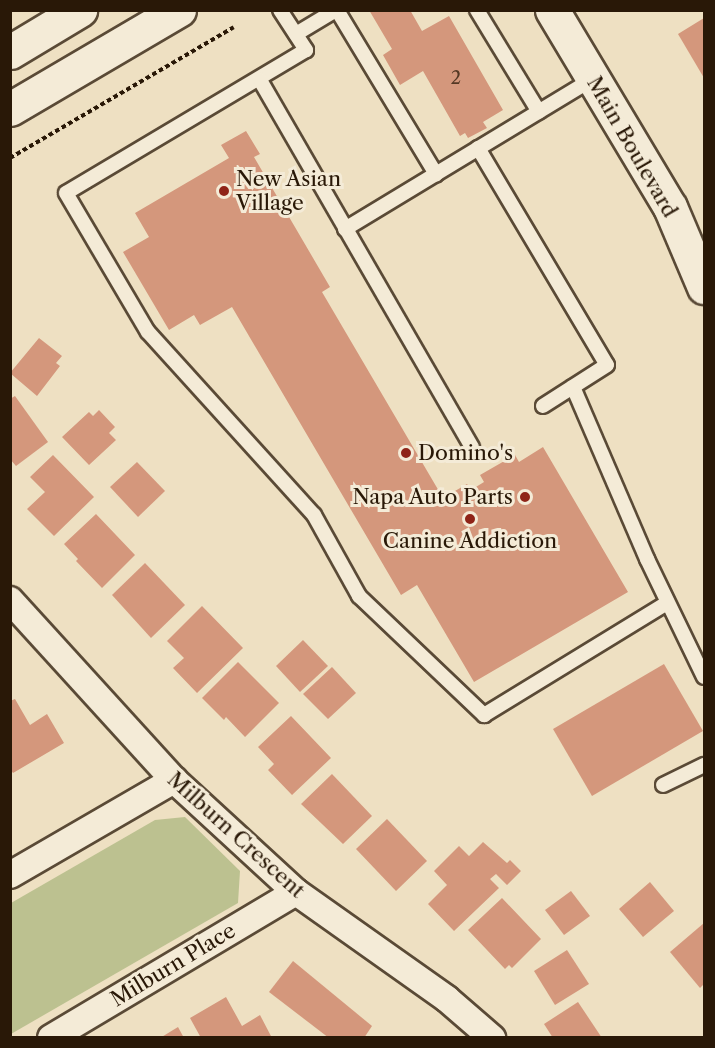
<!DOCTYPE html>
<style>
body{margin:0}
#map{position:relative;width:715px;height:1048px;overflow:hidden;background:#eee0c2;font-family:"Libre Caslon Text",serif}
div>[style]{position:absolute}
.green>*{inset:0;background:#bcc190}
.building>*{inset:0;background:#d4977c}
.path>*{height:4px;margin-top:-2px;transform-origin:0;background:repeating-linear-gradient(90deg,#291807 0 4.5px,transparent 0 7.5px)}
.roads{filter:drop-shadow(2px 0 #5a4a36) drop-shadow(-2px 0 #5a4a36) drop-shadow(0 2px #5a4a36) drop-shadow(0 -2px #5a4a36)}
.lane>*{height:14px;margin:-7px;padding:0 7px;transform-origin:7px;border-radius:7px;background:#f4ebd7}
.street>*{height:26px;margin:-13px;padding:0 13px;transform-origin:13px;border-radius:13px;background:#f4ebd7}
.secondary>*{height:33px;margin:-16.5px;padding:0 16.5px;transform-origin:16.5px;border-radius:16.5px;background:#f4ebd7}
.dots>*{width:16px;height:16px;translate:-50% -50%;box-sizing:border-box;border:3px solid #f4ebd7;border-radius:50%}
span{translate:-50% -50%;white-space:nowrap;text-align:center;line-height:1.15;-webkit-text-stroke:6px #f4ebd7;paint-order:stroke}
.number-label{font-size:18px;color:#543824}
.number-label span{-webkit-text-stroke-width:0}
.street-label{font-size:21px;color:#291807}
.poi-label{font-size:21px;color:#291807}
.left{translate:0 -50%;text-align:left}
.right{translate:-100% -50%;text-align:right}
.frame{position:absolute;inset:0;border:12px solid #291807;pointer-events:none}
</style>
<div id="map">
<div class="green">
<div style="clip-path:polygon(185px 817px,240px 871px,238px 903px,11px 1034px,11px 903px,155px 820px)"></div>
</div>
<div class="building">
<div style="clip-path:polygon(369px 10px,410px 10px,422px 31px,449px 16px,503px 110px,483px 122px,487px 128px,468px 138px,465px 133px,460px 136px,423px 71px,400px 85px,383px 55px,392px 49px)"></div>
<div style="clip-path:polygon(704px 18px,704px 78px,678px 34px)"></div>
<div style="clip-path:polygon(246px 131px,260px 154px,254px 157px,330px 287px,322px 292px,443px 498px,467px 484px,471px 490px,484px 482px,480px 475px,515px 455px,519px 462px,543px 447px,628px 592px,474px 682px,417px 585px,401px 595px,232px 307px,200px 325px,194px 315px,169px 330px,123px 252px,149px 237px,135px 213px,229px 158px,221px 145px)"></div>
<div style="clip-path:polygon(39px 338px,62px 356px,56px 363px,60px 366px,37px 396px,10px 373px)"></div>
<div style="clip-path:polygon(15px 396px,48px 442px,16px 466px,10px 459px,10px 399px)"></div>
<div style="clip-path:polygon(99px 410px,115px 427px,109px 433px,116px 440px,89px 465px,62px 437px,89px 412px,93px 416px)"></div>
<div style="clip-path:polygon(53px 455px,94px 497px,54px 536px,27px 509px,45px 492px,30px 477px)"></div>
<div style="clip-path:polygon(137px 462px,165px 491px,138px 517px,110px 487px)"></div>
<div style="clip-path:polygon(96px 514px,135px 555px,102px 588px,76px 561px,78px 559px,64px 544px)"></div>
<div style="clip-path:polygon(145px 563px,185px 605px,151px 638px,112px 595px)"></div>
<div style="clip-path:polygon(202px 606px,243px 648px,197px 693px,173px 668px,184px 658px,167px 641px)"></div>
<div style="clip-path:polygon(303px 640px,328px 666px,300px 692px,276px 666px)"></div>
<div style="clip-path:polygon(238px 662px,279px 703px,245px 737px,226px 717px,224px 720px,202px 698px)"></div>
<div style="clip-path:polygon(664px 664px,703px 731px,592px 796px,553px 729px)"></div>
<div style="clip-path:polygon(332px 667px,356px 693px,328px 719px,303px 694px)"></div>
<div style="clip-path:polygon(15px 699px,30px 725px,47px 714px,64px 743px,13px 773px,10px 769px,10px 701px)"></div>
<div style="clip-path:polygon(291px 716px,331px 758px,292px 795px,268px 770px,274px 764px,258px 747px)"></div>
<div style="clip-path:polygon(332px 774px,372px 816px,343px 844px,301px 804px)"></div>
<div style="clip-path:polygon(387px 819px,427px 861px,396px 891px,356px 849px)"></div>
<div style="clip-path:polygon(483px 842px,507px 863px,510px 860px,521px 871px,507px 885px,496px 874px,490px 879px,499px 888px,454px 931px,428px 904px,447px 885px,434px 871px,459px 846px,469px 856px)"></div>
<div style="clip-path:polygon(650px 882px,674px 911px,643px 937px,619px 909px)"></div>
<div style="clip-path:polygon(571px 891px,590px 916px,564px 935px,545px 910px)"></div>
<div style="clip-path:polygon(502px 898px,541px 939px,512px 968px,509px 965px,505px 969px,468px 930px)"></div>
<div style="clip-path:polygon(704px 923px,704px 984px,700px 988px,670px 952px)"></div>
<div style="clip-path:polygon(567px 950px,589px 984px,555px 1005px,534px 971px)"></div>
<div style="clip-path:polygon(293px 961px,372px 1026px,364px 1038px,329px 1038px,269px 992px)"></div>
<div style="clip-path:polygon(226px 997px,242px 1026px,260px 1015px,272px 1038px,201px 1038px,190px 1018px)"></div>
<div style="clip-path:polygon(578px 1002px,602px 1038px,553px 1038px,544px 1024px)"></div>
<div style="clip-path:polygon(178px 1027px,184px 1038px,160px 1038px)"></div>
</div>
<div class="path">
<div style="left:10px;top:158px;width:259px;rotate:-30.3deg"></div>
</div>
<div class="roads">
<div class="lane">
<div style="left:280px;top:10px;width:48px;rotate:57deg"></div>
<div style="left:306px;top:50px;width:279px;rotate:149.2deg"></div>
<div style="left:66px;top:193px;width:161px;rotate:59.5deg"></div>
<div style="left:148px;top:332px;width:247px;rotate:47.8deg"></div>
<div style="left:314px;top:515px;width:93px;rotate:60.9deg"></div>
<div style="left:359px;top:596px;width:173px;rotate:43.6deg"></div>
<div style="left:484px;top:715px;width:215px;rotate:-31.5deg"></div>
<div style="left:337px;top:10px;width:192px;rotate:58.9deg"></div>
<div style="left:477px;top:10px;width:119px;rotate:58.7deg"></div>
<div style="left:296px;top:34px;width:47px;rotate:-31deg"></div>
<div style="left:260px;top:80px;width:424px;rotate:60deg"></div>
<div style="left:478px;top:148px;width:252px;rotate:59.3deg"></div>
<div style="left:607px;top:365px;width:76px;rotate:147.4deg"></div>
<div style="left:345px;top:229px;width:290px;rotate:-31.2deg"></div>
<div style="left:573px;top:387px;width:187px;rotate:66.7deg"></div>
<div style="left:647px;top:559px;width:131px;rotate:64.2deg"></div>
<div style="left:663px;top:785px;width:46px;rotate:-26deg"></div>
</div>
<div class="street">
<div style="left:10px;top:600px;width:244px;rotate:47.7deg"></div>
<div style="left:174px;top:780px;width:166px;rotate:42.6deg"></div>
<div style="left:296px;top:892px;width:185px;rotate:35.3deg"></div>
<div style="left:447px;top:999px;width:60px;rotate:40.9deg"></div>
<div style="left:10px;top:875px;width:190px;rotate:-30.1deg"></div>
<div style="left:51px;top:1038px;width:285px;rotate:-30.8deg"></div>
</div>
<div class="secondary">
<div style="left:552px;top:10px;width:230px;rotate:59.1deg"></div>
<div style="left:670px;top:207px;width:87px;rotate:67deg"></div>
<div style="left:10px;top:52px;width:82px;rotate:-31deg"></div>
<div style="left:10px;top:109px;width:196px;rotate:-30.4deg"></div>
</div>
</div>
<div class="dots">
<div style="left:224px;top:191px;background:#8f2418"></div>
<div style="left:406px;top:453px;background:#8f2418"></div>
<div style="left:525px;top:497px;background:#8f2418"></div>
<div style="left:470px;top:519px;background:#8f2418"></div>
</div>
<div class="number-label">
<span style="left:456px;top:78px">2</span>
</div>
<div class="street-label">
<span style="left:632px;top:147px;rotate:60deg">Main Boulevard</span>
<span style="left:236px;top:835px;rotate:42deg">Milburn Crescent</span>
<span style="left:173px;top:965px;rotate:-31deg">Milburn Place</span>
</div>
<div class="poi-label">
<span class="left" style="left:236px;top:191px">New Asian<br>Village</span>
<span class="left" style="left:418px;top:453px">Domino's</span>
<span class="right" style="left:513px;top:497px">Napa Auto Parts</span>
<span style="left:470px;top:541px">Canine Addiction</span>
</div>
<div class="frame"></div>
</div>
